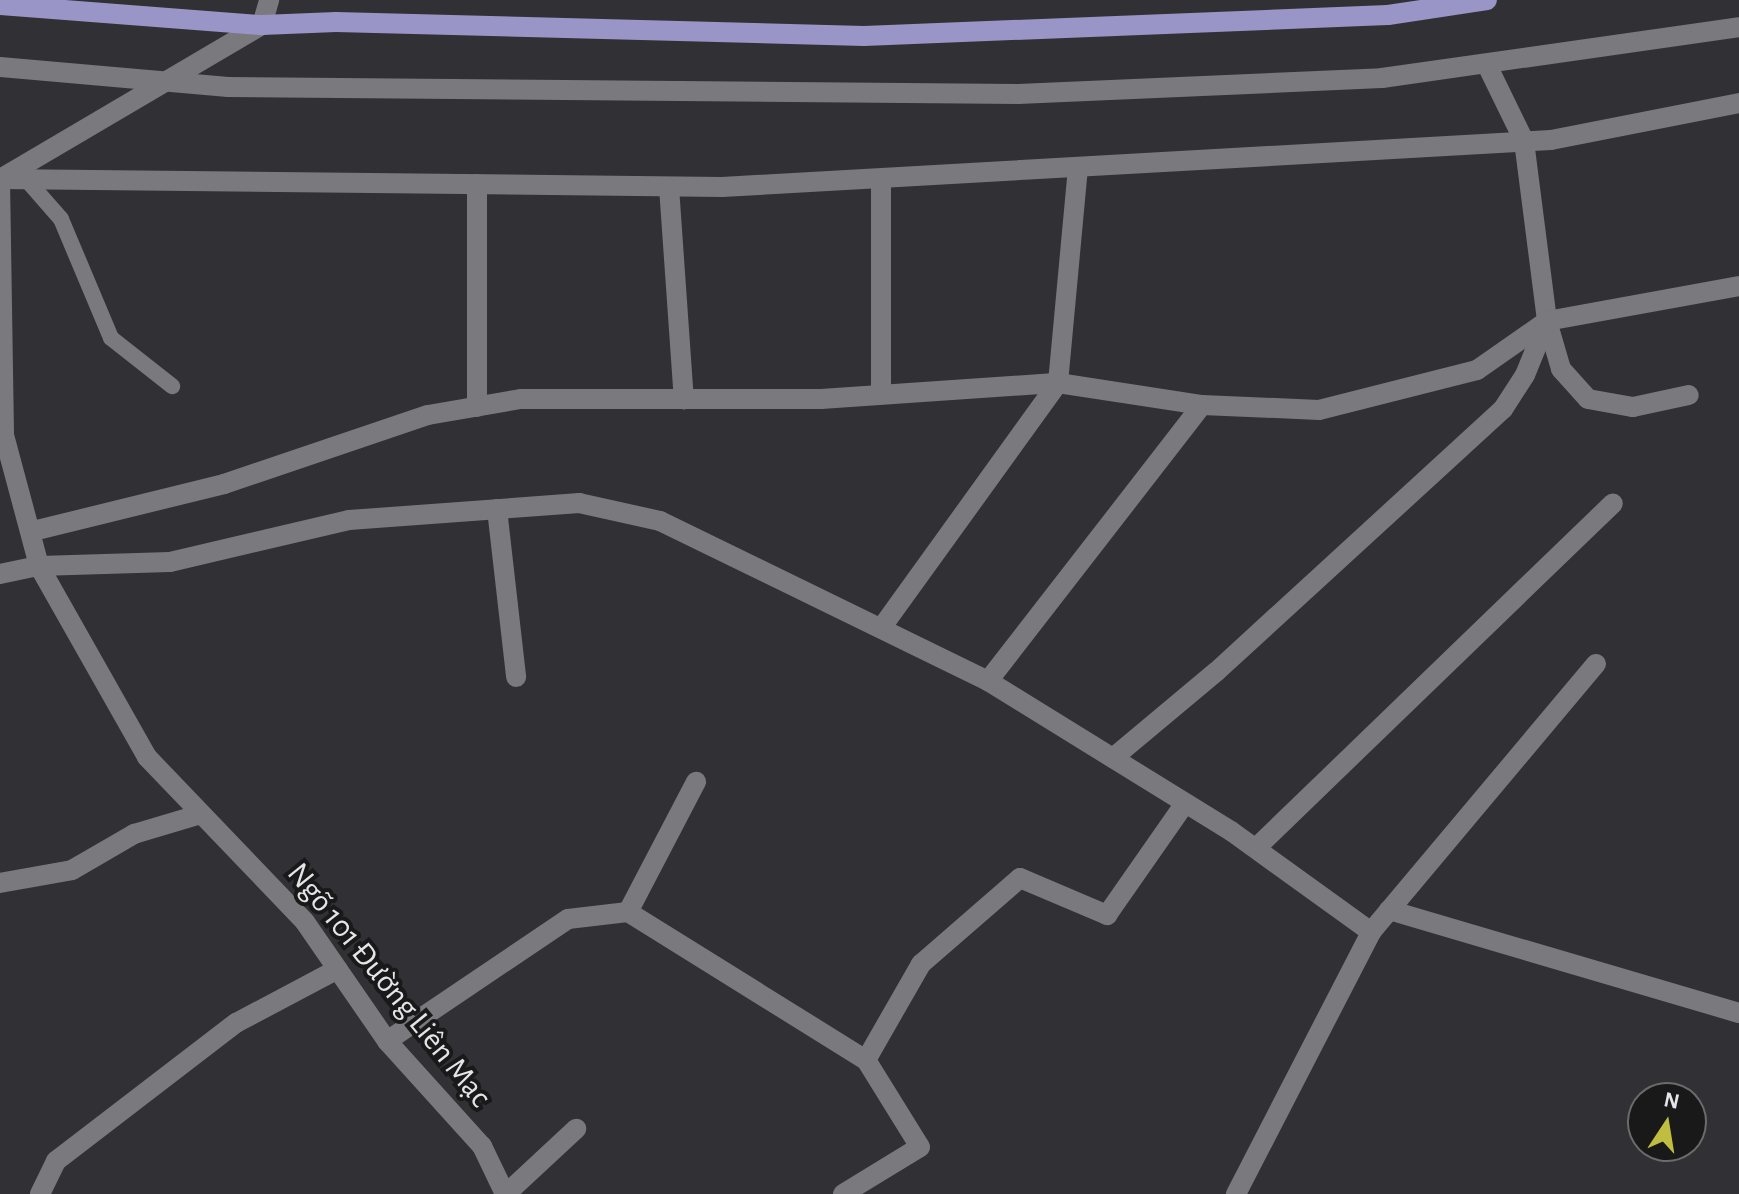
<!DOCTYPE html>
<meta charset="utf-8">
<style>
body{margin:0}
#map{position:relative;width:1739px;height:1194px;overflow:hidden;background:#313034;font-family:"Alegreya Sans",sans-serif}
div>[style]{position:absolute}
.lane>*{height:16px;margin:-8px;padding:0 8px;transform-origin:8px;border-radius:8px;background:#79797e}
.street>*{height:20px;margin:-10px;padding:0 10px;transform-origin:10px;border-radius:10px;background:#79797e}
.primary>*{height:20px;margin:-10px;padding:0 10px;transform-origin:10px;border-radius:10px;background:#9995c6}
span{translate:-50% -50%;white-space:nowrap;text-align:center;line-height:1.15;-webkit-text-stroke:8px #19191a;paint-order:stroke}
.street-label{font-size:32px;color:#e5e5e8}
.north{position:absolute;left:1627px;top:1082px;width:80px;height:80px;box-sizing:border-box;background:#19191a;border:2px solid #6b6b6c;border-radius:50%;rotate:12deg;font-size:22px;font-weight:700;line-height:32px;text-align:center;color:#e5e5e8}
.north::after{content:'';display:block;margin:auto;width:28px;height:36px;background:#bfbe41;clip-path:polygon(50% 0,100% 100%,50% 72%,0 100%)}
</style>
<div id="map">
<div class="lane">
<div style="left:26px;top:179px;width:53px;rotate:48.8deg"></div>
<div style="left:61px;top:219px;width:129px;rotate:67.2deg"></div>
<div style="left:111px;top:338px;width:78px;rotate:38.2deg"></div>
</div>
<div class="street">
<div style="left:1487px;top:65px;width:85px;rotate:64deg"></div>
<div style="left:1524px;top:141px;width:181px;rotate:82.7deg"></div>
<div style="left:1547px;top:321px;width:50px;rotate:73.7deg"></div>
<div style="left:1561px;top:369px;width:40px;rotate:48deg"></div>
<div style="left:1588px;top:399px;width:46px;rotate:10.1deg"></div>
<div style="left:1633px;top:407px;width:57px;rotate:-12.1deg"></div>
<div style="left:0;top:67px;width:229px;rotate:5deg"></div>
<div style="left:228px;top:87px;width:790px;rotate:0.51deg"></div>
<div style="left:1018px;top:94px;width:364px;rotate:-2.5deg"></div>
<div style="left:1382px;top:78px;width:361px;rotate:-8.1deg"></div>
<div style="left:2px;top:178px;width:302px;rotate:-30.5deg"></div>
<div style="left:262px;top:25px;width:26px;rotate:-74deg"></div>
<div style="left:0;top:179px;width:722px;rotate:0.63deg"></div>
<div style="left:722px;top:187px;width:830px;rotate:-3.24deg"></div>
<div style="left:1551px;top:140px;width:192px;rotate:-11.1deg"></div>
<div style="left:0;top:179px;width:256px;rotate:89.1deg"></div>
<div style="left:4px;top:435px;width:136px;rotate:75deg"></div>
<div style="left:39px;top:566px;width:219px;rotate:60.5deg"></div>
<div style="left:147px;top:757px;width:228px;rotate:46.2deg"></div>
<div style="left:305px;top:922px;width:145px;rotate:55.4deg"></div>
<div style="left:387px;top:1041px;width:142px;rotate:47.9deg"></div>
<div style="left:482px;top:1146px;width:53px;rotate:64.4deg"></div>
<div style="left:669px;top:187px;width:213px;rotate:86deg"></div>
<div style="left:881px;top:394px;width:215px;rotate:-90deg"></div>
<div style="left:477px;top:407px;width:223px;rotate:-90deg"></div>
<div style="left:497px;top:509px;width:169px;rotate:83.5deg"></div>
<div style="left:33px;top:531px;width:197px;rotate:-13.8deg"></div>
<div style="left:224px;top:484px;width:215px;rotate:-18.7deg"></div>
<div style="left:428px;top:415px;width:94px;rotate:-9.8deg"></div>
<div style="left:521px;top:399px;width:300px"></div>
<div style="left:821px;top:399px;width:238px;rotate:-3.9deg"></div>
<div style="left:1058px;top:383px;width:146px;rotate:8.7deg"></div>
<div style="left:1202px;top:405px;width:117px;rotate:2.4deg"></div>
<div style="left:1319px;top:410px;width:163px;rotate:-14.2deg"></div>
<div style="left:1477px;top:370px;width:85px;rotate:-35deg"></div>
<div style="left:1547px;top:321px;width:195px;rotate:-10.3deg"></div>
<div style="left:0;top:574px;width:40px;rotate:-12deg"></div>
<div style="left:39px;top:566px;width:131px;rotate:-1.7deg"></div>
<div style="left:170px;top:562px;width:184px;rotate:-13.2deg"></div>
<div style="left:349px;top:520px;width:231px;rotate:-4.2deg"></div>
<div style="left:579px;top:503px;width:83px;rotate:12.5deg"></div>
<div style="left:660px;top:521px;width:365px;rotate:26deg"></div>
<div style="left:988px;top:681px;width:286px;rotate:31.7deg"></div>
<div style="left:1231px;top:831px;width:173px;rotate:35.8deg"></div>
<div style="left:882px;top:627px;width:301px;rotate:-54.2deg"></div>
<div style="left:1058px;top:383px;width:217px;rotate:-84.7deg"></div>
<div style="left:988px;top:681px;width:349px;rotate:-52.2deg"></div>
<div style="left:1113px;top:758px;width:134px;rotate:-39.9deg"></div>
<div style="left:1216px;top:672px;width:389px;rotate:-42.5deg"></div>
<div style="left:1503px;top:409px;width:40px;rotate:-57.1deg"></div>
<div style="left:1525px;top:375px;width:58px;rotate:-67.8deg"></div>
<div style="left:1256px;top:848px;width:496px;rotate:-44deg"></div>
<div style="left:0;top:883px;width:73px;rotate:-10.2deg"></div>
<div style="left:72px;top:870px;width:72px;rotate:-30.1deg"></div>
<div style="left:134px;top:834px;width:70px;rotate:-16.6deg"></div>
<div style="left:1389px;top:910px;width:365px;rotate:16.4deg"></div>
<div style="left:628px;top:912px;width:147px;rotate:-62.4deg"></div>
<div style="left:387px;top:1041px;width:218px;rotate:-34deg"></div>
<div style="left:568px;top:919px;width:60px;rotate:-6.7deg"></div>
<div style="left:628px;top:912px;width:280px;rotate:31.9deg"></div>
<div style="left:866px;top:1060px;width:111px;rotate:-60.2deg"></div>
<div style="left:921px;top:964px;width:131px;rotate:-41deg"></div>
<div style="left:1020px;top:878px;width:95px;rotate:23deg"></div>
<div style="left:1107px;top:915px;width:136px;rotate:-55.1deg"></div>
<div style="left:40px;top:1194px;width:37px;rotate:-64deg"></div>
<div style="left:56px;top:1161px;width:227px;rotate:-37.5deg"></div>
<div style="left:236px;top:1023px;width:115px;rotate:-27.9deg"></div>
<div style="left:506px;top:1194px;width:96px;rotate:-42.9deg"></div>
<div style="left:843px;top:1194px;width:90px;rotate:-31.4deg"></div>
<div style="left:920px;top:1147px;width:102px;rotate:-121.8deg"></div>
<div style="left:1236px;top:1194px;width:295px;rotate:-62.7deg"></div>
<div style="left:1371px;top:932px;width:350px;rotate:-50deg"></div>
</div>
<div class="primary">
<div style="left:0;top:5px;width:263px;rotate:4.4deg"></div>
<div style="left:262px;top:25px;width:74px;rotate:-2.3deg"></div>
<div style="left:336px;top:22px;width:528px;rotate:1.52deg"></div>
<div style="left:864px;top:36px;width:524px;rotate:-2.29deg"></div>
<div style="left:1388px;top:15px;width:100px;rotate:-8.6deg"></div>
</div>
<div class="street-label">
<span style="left:389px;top:985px;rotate:51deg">Ngõ 101 Đường Liên Mạc</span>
</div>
<div class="north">N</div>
</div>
